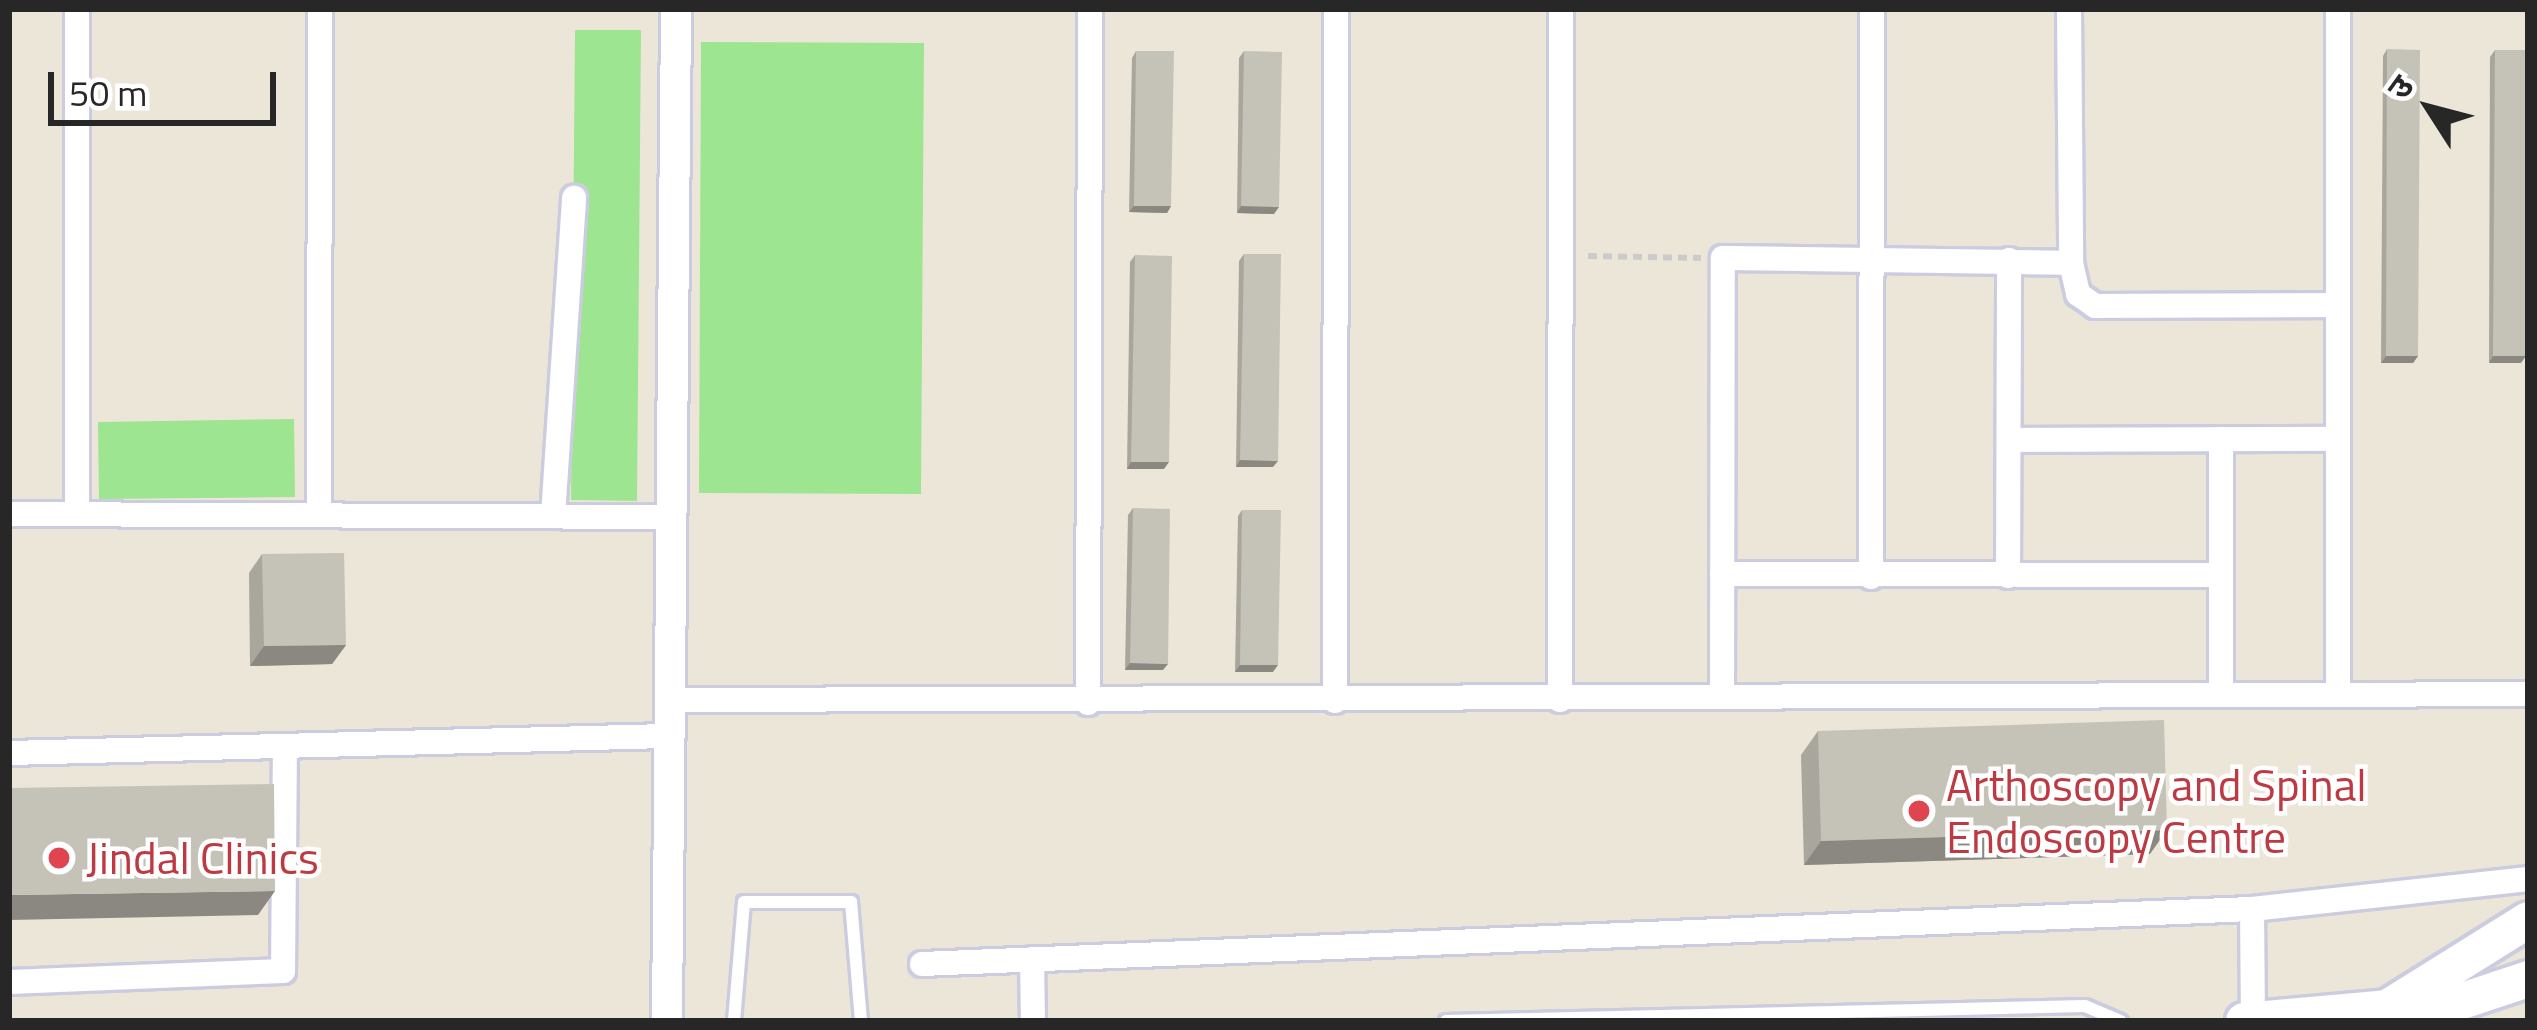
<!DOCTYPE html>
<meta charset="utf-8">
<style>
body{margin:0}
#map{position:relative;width:2537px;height:1030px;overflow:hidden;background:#ebe6d7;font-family:"Titillium Web","Noto Sans Devanagari",sans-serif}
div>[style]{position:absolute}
.green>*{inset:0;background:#9de590}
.path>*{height:6px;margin-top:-3px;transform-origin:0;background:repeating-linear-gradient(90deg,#cbcbcb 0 9px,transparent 0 15px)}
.roads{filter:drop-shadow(3px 0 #cccce1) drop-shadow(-3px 0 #cccce1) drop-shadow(0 3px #cccce1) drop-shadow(0 -3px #cccce1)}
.service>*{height:12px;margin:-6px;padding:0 6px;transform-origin:6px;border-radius:6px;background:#fff}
.minor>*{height:24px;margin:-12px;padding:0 12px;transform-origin:12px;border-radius:12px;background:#fff}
.tertiary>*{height:30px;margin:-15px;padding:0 15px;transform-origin:15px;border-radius:15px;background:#fff}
.secondary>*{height:36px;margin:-18px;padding:0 18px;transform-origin:18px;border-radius:18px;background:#fff}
.wall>*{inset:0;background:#a9a79d}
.shaded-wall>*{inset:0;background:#8a8880}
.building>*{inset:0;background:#c5c2b7}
.dots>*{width:33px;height:33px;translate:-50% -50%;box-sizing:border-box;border:6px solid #fff;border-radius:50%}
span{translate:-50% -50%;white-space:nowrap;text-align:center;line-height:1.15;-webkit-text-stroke:9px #fff;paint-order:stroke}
.health-label{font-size:45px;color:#be3a42}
.left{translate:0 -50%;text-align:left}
.frame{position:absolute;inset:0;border:12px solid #272727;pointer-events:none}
.north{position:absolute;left:2369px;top:48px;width:120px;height:120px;-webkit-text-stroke:9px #fff;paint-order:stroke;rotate:306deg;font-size:33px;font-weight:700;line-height:48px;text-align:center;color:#272727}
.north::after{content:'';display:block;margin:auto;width:42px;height:54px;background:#272727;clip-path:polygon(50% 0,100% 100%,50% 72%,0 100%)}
.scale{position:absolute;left:48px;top:72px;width:228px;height:54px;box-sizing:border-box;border:6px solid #272727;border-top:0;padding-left:15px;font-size:36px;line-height:42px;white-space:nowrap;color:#272727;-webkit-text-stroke:9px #fff;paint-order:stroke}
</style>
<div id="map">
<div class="green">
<div style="clip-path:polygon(575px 30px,641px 30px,637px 501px,571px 500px)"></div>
<div style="clip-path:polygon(701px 42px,924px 43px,921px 494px,699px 493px)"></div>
<div style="clip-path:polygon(294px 419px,295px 497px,99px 499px,98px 422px)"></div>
</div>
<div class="path">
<div style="left:1588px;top:256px;width:113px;rotate:1deg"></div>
</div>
<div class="roads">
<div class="service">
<div style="left:734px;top:1021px;width:119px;rotate:-85.2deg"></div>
<div style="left:744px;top:902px;width:107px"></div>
<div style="left:851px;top:902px;width:119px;rotate:85.2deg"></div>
<div style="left:1446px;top:1021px;width:639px;rotate:-1.34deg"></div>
<div style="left:2085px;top:1006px;width:39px;rotate:23deg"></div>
</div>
<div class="minor">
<div style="left:77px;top:9px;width:505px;rotate:90deg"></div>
<div style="left:2069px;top:9px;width:254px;rotate:89.5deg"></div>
<div style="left:2071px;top:263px;width:32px;rotate:77deg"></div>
<div style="left:2078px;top:294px;width:21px;rotate:35deg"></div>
<div style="left:2095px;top:306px;width:243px;rotate:-0.2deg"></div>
<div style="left:2338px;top:9px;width:685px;rotate:90deg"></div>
<div style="left:2009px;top:440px;width:329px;rotate:-0.2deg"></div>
<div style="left:9px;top:514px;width:662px;rotate:0.26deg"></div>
<div style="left:319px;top:515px;width:506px;rotate:-89.89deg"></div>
<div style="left:553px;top:516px;width:319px;rotate:-86.2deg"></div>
<div style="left:1722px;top:574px;width:499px;rotate:0.1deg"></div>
<div style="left:2008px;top:576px;width:316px;rotate:-89.8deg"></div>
<div style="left:1871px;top:577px;width:568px;rotate:-89.9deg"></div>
<div style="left:1722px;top:694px;width:436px;rotate:-89.9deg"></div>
<div style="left:1723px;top:258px;width:348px;rotate:0.8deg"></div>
<div style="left:2221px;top:695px;width:256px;rotate:-90deg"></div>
<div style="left:669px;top:700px;width:1859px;rotate:-0.18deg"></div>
<div style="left:1560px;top:700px;width:691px;rotate:-89.92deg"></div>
<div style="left:1335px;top:701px;width:692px;rotate:-89.92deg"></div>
<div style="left:1088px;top:703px;width:694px;rotate:-89.83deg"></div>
<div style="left:9px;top:753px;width:660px;rotate:-1.48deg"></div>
<div style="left:2252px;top:909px;width:112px;rotate:89.5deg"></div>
<div style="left:1032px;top:959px;width:62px;rotate:89.1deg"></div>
<div style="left:922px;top:964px;width:1331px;rotate:-2.37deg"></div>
<div style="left:2252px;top:909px;width:278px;rotate:-6.2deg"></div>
<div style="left:9px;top:982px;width:274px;rotate:-2.3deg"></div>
<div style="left:283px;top:971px;width:225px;rotate:-89.5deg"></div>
</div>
<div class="tertiary">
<div style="left:667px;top:1021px;width:1012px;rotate:-89.49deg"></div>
</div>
<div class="secondary">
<div style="left:2392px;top:1005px;width:160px;rotate:-32deg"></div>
<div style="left:2244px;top:1021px;width:216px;rotate:-5.1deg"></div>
<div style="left:2459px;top:1002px;width:73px;rotate:-18.4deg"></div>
</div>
</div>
<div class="wall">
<div style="clip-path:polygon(2387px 49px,2418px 356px,2413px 363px,2381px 363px,2383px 56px)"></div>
<div style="clip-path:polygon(2495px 50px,2521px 363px,2489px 363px,2490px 57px)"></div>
<div style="clip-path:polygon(1136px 51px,1171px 206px,1167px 213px,1129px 212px,1132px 58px)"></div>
<div style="clip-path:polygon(1244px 51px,1274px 214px,1237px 213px,1239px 58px)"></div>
<div style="clip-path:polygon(1244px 254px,1273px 467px,1236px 467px,1239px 261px)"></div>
<div style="clip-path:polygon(1135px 255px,1164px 469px,1127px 469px,1130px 262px)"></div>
<div style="clip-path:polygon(1133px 508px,1163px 670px,1125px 670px,1128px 515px)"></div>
<div style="clip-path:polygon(1242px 510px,1273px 672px,1235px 672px,1238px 516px)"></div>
<div style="clip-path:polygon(262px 554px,346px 645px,332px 664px,250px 666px,249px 573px)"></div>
<div style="clip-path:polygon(1818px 731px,2150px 854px,1804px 865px,1801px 755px)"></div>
</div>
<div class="shaded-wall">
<div style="clip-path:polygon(1134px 206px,1171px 206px,1167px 213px,1129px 212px)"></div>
<div style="clip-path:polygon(1241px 206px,1279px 207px,1274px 214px,1237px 213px)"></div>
<div style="clip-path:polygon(2386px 356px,2418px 356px,2413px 363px,2381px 363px)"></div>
<div style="clip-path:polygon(2493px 356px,2526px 356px,2521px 363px,2489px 363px)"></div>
<div style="clip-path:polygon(1240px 460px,1278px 461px,1273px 467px,1236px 467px)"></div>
<div style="clip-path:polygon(1131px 462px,1169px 462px,1164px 469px,1127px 469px)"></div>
<div style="clip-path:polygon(346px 645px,332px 664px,250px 666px,264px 646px)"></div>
<div style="clip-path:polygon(1130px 663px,1168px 664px,1163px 670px,1125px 670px)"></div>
<div style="clip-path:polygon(1240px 665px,1278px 665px,1273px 672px,1235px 672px)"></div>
<div style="clip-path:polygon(2167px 830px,2150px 854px,1804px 865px,1821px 841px)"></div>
<div style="clip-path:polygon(275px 891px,258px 915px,9px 920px,9px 895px)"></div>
</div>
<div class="building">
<div style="clip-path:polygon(2387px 49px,2420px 50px,2418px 356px,2386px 356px)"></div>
<div style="clip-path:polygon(2495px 50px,2528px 50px,2526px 356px,2493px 356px)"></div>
<div style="clip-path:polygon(1136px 51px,1174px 51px,1171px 206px,1134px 206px)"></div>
<div style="clip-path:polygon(1244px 51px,1282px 52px,1279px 207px,1241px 206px)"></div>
<div style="clip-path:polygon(1244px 254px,1281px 254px,1278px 461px,1240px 460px)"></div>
<div style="clip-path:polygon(1135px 255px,1172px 256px,1169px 462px,1131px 462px)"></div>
<div style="clip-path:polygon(1133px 508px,1170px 509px,1168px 664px,1130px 663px)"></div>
<div style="clip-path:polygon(1242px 510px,1281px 510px,1278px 665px,1240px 665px)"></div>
<div style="clip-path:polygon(344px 553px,346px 645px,264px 646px,262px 554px)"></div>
<div style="clip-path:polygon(2164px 720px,2167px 830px,1821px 841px,1818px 731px)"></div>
<div style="clip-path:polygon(274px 784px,275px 891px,9px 895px,9px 788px)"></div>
</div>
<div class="dots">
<div style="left:1919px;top:811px;background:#e0444e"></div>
<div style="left:59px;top:858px;background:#e0444e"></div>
</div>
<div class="health-label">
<span class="left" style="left:1946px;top:811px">Arthoscopy and Spinal<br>Endoscopy Centre</span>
<span class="left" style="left:86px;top:858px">Jindal Clinics</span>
</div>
<div class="frame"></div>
<div class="north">उ</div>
<div class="scale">50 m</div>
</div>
